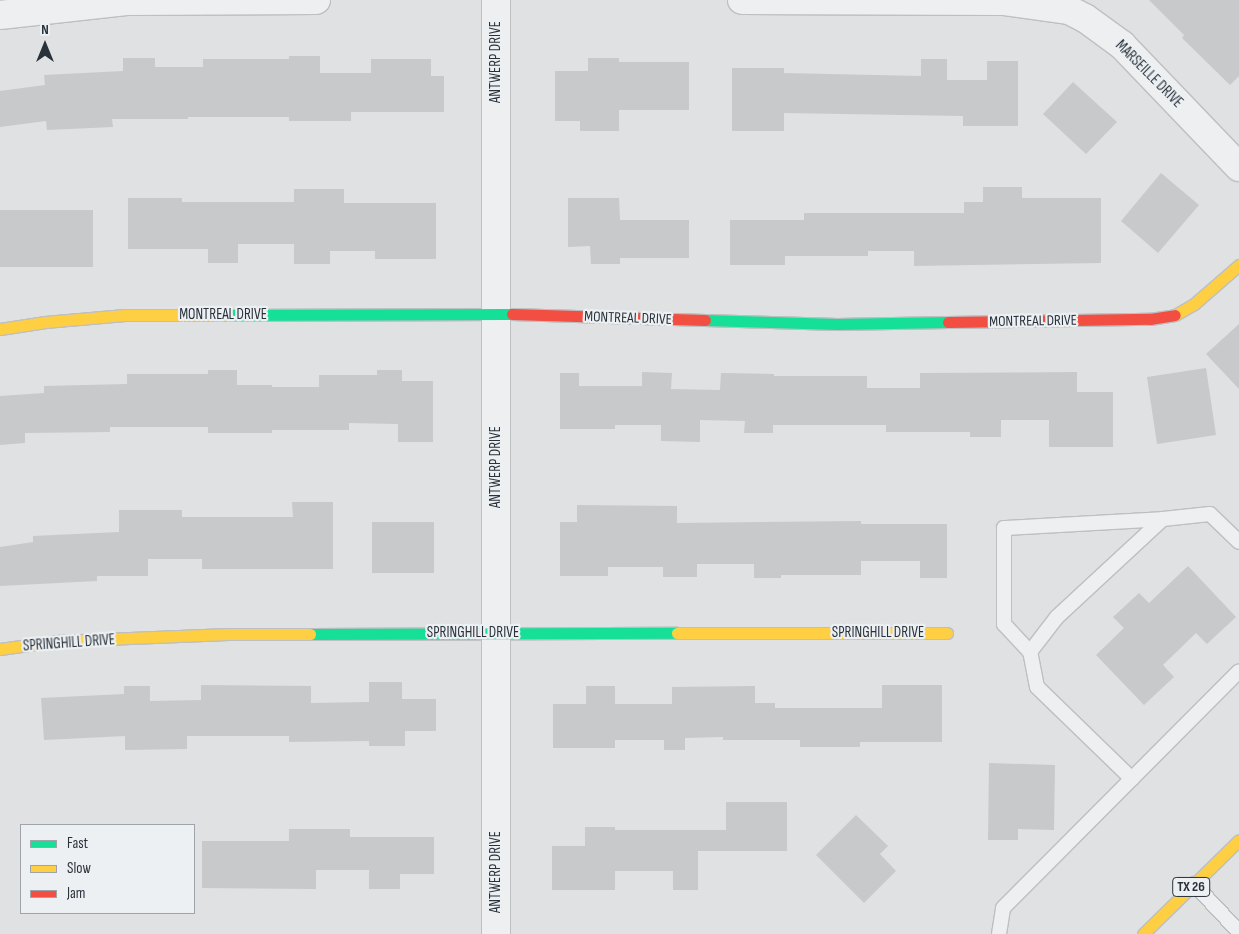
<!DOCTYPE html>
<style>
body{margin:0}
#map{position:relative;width:1239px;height:934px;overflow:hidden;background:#dfe1e3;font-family:"Sofia Sans Condensed",sans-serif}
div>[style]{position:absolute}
.building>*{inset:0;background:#c7c9cb}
.roads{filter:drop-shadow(1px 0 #bdbfc1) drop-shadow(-1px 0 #bdbfc1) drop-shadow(0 1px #bdbfc1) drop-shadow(0 -1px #bdbfc1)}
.lane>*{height:14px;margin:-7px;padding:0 7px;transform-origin:7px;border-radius:7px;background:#eeeff0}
.street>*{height:28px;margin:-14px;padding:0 14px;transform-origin:14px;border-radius:14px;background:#eeeff0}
.fast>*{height:11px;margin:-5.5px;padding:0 5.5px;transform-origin:5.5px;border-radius:5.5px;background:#16e098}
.slow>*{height:11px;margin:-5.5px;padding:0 5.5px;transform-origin:5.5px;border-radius:5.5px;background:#ffcf43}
.jam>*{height:11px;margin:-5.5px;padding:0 5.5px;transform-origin:5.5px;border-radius:5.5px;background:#f24e42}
span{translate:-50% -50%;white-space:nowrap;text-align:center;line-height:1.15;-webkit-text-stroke:4.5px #ecf0f3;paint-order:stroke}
.shield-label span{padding:1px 4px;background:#ecf0f3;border:1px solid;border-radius:4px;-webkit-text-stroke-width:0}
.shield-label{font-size:14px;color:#29313a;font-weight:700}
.street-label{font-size:15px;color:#29313a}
.legend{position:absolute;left:20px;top:824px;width:175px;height:90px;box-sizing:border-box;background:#ecf0f3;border:1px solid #9ea4a9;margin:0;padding:6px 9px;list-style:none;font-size:15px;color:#29313a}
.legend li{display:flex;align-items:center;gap:10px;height:25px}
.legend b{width:25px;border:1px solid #9ea4a9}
.north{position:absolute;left:20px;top:20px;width:50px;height:50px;-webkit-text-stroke:4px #ecf0f3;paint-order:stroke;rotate:0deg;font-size:14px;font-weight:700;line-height:20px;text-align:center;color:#29313a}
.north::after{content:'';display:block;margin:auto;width:18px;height:22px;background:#29313a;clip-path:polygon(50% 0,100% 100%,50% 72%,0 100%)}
</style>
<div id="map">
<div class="building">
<div style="clip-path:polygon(1149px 0,1239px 0,1239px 76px,1230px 85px,1182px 38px,1184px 35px)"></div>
<div style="clip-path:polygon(289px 56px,320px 56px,320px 73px,371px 73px,371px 59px,431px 59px,431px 76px,444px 76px,444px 112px,351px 112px,351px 121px,289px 121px,289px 117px,188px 117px,188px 119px,112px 119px,113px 127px,47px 130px,46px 121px,0 127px,0 91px,45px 85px,44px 75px,123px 71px,123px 58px,155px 58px,155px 67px,203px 67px,203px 59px,289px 59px)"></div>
<div style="clip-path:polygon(588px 58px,619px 58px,619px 62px,689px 62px,689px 110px,619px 110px,619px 131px,580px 131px,580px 121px,555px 121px,555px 71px,588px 71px)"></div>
<div style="clip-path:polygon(921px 59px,947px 59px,947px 80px,987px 80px,987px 61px,1018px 61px,1018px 126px,963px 126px,963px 116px,784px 113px,784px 131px,732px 131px,732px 68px,784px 68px,784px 73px,921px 76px)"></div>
<div style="clip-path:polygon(1073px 82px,1117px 122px,1086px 154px,1043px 114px)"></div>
<div style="clip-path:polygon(1161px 173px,1199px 205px,1158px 253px,1121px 221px)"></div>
<div style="clip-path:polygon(983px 187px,1022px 187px,1022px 198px,1101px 198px,1101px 263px,914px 266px,914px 251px,868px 251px,868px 256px,785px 256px,785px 265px,730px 265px,730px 220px,804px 220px,804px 213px,964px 213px,964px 202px,983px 202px)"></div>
<div style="clip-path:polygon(294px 189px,344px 189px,344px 203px,436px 203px,436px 259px,375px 259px,375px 251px,330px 251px,330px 264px,294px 264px,294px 244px,238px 244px,238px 263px,208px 263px,208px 249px,128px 249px,128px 198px,182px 198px,182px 202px,294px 202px)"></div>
<div style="clip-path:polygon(568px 198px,619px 198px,620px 220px,689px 220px,689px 258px,620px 258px,620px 264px,591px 264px,590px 246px,568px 247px)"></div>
<div style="clip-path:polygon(0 210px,93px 210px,93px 267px,0 267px)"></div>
<div style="clip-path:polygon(1239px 324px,1239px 389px,1206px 354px)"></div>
<div style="clip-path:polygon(1206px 368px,1216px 435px,1157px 444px,1147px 377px)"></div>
<div style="clip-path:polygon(208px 370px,237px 370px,237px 385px,272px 385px,272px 387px,319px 387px,319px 375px,377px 375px,377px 370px,402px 370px,402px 381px,433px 381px,433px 442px,398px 442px,398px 424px,349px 423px,349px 430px,272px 430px,272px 433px,208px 433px,208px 427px,110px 427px,110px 432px,25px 433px,25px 443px,0 445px,0 396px,44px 393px,44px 386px,127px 384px,127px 374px,208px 374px)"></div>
<div style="clip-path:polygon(642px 372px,672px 373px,671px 389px,720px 390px,721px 373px,774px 374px,774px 376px,867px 376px,867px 388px,920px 388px,920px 373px,1077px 372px,1077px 392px,1113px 392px,1113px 447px,1049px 447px,1049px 420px,1001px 420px,1001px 437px,970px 437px,970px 432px,886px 432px,886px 425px,773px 425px,773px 433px,744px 433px,745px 421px,700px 420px,700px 442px,661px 441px,661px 425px,615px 425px,615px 429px,560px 429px,560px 373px,579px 373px,579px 386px,642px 386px)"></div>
<div style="clip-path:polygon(292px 502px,333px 502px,333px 569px,202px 569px,202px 559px,148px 559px,148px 576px,97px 576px,97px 581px,0 586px,0 547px,33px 542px,33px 536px,119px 532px,119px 510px,182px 510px,182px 517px,293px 517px)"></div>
<div style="clip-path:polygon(577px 505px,677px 506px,677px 523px,861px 521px,861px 524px,947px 524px,947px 578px,920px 578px,920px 561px,861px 561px,861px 575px,781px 575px,781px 578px,754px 578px,754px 564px,697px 564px,697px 577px,663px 577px,663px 567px,608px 567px,608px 576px,560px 576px,560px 522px,577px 522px)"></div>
<div style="clip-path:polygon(372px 522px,434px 522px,434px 573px,372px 573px)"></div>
<div style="clip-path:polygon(1188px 566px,1236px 617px,1207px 644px,1196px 633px,1163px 665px,1174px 677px,1144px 705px,1096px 655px,1124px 628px,1113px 617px,1139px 593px,1149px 603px)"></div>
<div style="clip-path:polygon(369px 682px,402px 682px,402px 699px,436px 699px,436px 731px,405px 731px,405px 746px,369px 746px,369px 741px,289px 742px,289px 736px,187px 736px,187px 749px,125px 750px,125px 736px,44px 740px,41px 698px,124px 694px,124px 686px,150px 686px,150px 701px,201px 700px,201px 685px,311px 686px,311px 703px,369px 702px)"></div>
<div style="clip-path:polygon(882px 685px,942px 685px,942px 742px,860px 742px,860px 747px,800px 747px,800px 740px,723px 740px,723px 737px,685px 738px,685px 750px,664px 750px,664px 740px,615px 740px,615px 748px,553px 748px,553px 704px,586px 704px,586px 686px,615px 686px,615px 704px,672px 704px,672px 687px,755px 686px,755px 703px,775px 703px,775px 708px,882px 708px)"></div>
<div style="clip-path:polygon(989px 763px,1055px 765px,1054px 830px,1018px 829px,1018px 840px,988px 840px)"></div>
<div style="clip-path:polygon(726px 802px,787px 802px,787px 851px,698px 851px,698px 890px,673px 890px,673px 871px,615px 871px,615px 890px,552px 890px,552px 846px,585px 846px,585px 827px,615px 827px,615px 830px,726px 830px)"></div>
<div style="clip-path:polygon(856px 815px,888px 846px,880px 854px,896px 871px,864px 903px,816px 855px)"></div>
<div style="clip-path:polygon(289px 829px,350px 829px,350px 837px,434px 837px,434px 874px,400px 874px,400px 889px,369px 889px,369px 870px,316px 870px,316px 889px,202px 888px,202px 841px,289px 841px)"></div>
</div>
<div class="roads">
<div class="lane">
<div style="left:1030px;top:652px;width:38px;rotate:-133deg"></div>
<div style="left:1004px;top:624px;width:96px;rotate:-90deg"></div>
<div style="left:1004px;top:528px;width:159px;rotate:-3.2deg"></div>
<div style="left:1132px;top:779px;width:132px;rotate:-135.9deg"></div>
<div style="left:1037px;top:687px;width:36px;rotate:-101deg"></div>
<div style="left:1030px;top:652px;width:44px;rotate:-52.4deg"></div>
<div style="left:1057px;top:617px;width:144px;rotate:-42.8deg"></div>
<div style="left:1163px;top:519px;width:47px;rotate:-6.1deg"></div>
<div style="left:1210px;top:514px;width:40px;rotate:44deg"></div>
<div style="left:1194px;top:884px;width:66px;rotate:46.8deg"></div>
<div style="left:999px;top:934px;width:26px;rotate:-81deg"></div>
<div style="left:1003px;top:908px;width:334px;rotate:-45.1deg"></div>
</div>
<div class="street">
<div style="left:496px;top:0;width:934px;rotate:90deg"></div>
<div style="left:742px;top:0;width:261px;rotate:0.2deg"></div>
<div style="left:1003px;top:1px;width:67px;rotate:7.8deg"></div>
<div style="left:1069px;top:10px;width:18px;rotate:27deg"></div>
<div style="left:1085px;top:18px;width:46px;rotate:36.1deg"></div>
<div style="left:1122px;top:45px;width:169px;rotate:46.2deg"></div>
<div style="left:0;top:15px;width:127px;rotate:-6.3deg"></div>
<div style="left:126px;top:1px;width:190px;rotate:-0.3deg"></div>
</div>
<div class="fast">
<div style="left:227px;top:315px;width:285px;rotate:-0.2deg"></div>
<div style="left:705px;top:320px;width:132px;rotate:1.7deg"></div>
<div style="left:837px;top:324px;width:111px;rotate:-1deg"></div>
<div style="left:310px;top:634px;width:367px;rotate:-0.2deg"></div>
</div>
<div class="slow">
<div style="left:1175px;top:315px;width:22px;rotate:-30deg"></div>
<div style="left:1194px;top:304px;width:60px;rotate:-40.9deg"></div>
<div style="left:0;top:329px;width:46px;rotate:-8.8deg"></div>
<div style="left:45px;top:322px;width:80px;rotate:-5deg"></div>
<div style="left:125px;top:315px;width:102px"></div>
<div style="left:677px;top:633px;width:270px"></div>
<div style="left:0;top:649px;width:57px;rotate:-8.1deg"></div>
<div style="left:56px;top:641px;width:172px;rotate:-2.3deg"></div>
<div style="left:228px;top:634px;width:82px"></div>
<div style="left:1143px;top:934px;width:134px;rotate:-44.4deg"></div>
</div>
<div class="jam">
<div style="left:512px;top:314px;width:193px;rotate:1.8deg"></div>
<div style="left:948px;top:322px;width:202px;rotate:-0.9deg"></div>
<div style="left:1150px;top:319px;width:25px;rotate:-9deg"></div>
</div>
</div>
<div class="shield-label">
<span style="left:1191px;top:887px">TX 26</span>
</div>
<div class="street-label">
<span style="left:496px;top:62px;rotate:-90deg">ANTWERP DRIVE</span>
<span style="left:1149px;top:74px;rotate:45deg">MARSEILLE DRIVE</span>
<span style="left:223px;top:315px">MONTREAL DRIVE</span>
<span style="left:628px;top:318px;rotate:2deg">MONTREAL DRIVE</span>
<span style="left:1033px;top:321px;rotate:-1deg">MONTREAL DRIVE</span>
<span style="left:496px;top:467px;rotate:-90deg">ANTWERP DRIVE</span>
<span style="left:473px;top:633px">SPRINGHILL DRIVE</span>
<span style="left:878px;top:633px">SPRINGHILL DRIVE</span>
<span style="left:69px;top:643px;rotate:-4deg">SPRINGHILL DRIVE</span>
<span style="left:496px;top:872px;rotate:-90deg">ANTWERP DRIVE</span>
</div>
<ul class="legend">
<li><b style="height:6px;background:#16e098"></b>Fast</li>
<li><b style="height:6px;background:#ffcf43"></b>Slow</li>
<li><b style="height:6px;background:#f24e42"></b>Jam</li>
</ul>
<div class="north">N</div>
</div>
